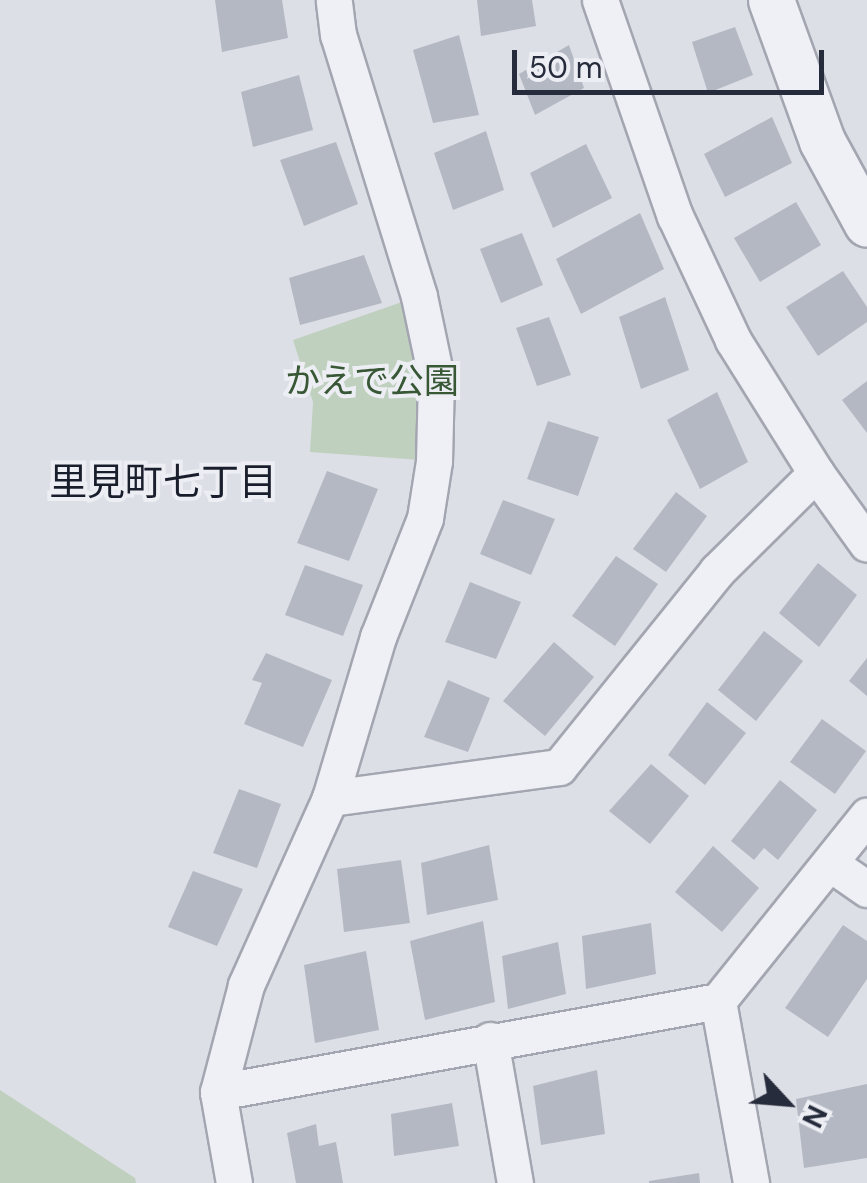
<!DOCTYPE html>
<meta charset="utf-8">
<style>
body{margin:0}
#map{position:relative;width:867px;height:1183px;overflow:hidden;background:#dddfe6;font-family:"DM Sans","Noto Sans JP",sans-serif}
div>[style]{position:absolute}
.green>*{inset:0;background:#c0d0be}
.building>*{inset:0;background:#b4b8c3}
.roads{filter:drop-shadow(2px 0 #a3a6b0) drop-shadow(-2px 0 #a3a6b0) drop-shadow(0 2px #a3a6b0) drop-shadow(0 -2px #a3a6b0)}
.minor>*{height:35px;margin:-17.5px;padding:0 17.5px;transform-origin:17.5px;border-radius:17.5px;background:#eff0f5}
.tertiary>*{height:45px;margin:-22.5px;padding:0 22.5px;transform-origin:22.5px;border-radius:22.5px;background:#eff0f5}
span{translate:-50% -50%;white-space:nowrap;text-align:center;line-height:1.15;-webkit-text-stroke:8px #eceef4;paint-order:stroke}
.park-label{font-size:35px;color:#375735}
.neighbourhood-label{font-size:38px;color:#191e2c}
.north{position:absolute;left:737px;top:1053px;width:100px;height:100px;-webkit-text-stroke:8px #eceef4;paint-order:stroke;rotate:116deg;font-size:28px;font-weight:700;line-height:40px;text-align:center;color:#272c3c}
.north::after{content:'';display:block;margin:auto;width:35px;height:45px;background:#272c3c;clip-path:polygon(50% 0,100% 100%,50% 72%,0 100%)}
.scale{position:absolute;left:512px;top:50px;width:312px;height:45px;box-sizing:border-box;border:5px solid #272c3c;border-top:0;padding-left:12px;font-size:30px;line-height:35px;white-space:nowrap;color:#272c3c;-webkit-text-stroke:8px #eceef4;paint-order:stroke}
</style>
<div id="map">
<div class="green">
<div style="clip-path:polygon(419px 296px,434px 461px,310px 452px,313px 402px,293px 340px)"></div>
<div style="clip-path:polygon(0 1090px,135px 1178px,136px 1183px,0 1183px)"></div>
</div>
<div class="building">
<div style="clip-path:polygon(215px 0,282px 0,288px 38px,222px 52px)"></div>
<div style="clip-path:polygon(477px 0,532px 0,536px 26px,481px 36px)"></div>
<div style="clip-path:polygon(735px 27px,753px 75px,708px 93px,692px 42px)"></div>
<div style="clip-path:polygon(459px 35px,479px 115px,433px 123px,413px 50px)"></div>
<div style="clip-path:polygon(569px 45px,584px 88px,535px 115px,519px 74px)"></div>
<div style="clip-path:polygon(299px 75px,313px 130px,253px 147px,241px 92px)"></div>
<div style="clip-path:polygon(772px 117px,792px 163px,725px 197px,704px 154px)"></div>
<div style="clip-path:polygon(486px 131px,504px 190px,453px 210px,434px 153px)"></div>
<div style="clip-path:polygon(336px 142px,358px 204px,304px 226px,280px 160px)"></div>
<div style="clip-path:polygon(586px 144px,612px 198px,553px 228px,530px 173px)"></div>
<div style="clip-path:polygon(796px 202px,821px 245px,760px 282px,734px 238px)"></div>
<div style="clip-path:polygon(640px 213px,664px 269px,581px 314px,556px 259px)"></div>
<div style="clip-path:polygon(522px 233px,543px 285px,501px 303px,480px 249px)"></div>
<div style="clip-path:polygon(364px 255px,382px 303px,300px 325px,289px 278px)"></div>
<div style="clip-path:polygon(843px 271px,867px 307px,867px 322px,818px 356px,786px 307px)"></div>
<div style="clip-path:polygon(665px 297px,689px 370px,641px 389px,619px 317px)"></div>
<div style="clip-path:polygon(549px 317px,571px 375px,537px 386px,516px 328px)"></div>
<div style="clip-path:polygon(867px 381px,867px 433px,842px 400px)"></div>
<div style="clip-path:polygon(717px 392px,748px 462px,700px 489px,667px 420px)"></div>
<div style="clip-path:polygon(548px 421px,599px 437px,578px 496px,527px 479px)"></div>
<div style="clip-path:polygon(327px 471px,378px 489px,349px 561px,297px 543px)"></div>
<div style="clip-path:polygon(676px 492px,707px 516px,666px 572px,633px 549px)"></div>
<div style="clip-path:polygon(503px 500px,555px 519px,531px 575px,480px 554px)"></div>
<div style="clip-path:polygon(616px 556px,658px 584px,615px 646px,572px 616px)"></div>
<div style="clip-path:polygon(818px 563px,857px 595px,819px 647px,779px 613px)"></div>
<div style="clip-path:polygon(305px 565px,363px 585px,343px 636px,285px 615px)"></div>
<div style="clip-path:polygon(470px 582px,521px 602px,496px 659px,445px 642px)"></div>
<div style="clip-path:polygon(764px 631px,803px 661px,756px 721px,718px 690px)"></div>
<div style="clip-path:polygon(554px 642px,594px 677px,545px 736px,503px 701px)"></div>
<div style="clip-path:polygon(266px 653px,332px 680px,303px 747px,244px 724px,262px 683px,252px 680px)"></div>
<div style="clip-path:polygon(867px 658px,867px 696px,849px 681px)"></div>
<div style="clip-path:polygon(448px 680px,490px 698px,468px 752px,424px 737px)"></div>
<div style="clip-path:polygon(707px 702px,746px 733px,705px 785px,668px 755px)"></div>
<div style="clip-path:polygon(822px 719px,866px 751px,835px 794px,790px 762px)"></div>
<div style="clip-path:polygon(651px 764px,689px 796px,650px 844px,609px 811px)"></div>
<div style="clip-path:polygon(780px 780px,817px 810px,778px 860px,764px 848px,754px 860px,731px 841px)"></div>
<div style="clip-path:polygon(239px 789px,281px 804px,257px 868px,213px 853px)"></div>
<div style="clip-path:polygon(489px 845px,498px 900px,427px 915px,421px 863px)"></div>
<div style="clip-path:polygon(713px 846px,759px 888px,722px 932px,675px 892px)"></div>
<div style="clip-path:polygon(401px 860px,410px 923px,344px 932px,337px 869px)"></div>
<div style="clip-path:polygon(193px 871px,243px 889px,217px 946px,168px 927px)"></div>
<div style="clip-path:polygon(483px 921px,495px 1002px,425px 1020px,410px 941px)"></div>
<div style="clip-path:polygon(651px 923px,656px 974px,586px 989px,582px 936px)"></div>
<div style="clip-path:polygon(843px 925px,867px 941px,867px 979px,828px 1037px,785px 1008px)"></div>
<div style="clip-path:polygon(558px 942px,566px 994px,508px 1009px,502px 956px)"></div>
<div style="clip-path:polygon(366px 951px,379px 1030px,315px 1043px,304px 965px)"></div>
<div style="clip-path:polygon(597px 1070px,605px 1134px,541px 1145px,533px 1086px)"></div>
<div style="clip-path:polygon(867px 1084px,867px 1158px,804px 1168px,796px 1099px)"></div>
<div style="clip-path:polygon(452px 1103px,459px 1146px,394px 1156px,391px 1114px)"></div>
<div style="clip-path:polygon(316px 1124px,319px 1146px,336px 1142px,343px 1183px,296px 1183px,287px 1133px)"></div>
<div style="clip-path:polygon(699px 1173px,700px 1183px,649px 1183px,649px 1181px)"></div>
</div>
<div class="roads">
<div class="minor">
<div style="left:600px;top:0;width:229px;rotate:70.9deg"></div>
<div style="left:675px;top:216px;width:137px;rotate:64.9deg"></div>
<div style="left:733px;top:340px;width:157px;rotate:58deg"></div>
<div style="left:816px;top:473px;width:87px;rotate:54.3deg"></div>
<div style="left:330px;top:798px;width:231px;rotate:-7.7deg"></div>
<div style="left:559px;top:767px;width:252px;rotate:-51.1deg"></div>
<div style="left:717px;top:571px;width:139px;rotate:-44.7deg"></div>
<div style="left:831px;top:864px;width:44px;rotate:34.8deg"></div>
<div style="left:718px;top:1001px;width:185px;rotate:79.7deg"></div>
<div style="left:490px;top:1040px;width:145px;rotate:80.1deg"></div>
<div style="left:218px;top:1092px;width:508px;rotate:-10.31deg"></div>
<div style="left:718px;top:1001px;width:238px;rotate:-51.2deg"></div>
<div style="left:234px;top:1183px;width:92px;rotate:-100deg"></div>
<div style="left:218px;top:1092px;width:111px;rotate:-75.3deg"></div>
<div style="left:246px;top:985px;width:205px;rotate:-65.8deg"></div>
<div style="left:330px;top:798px;width:168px;rotate:-73.4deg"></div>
<div style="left:378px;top:637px;width:128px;rotate:-68.4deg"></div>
<div style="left:425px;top:518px;width:58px;rotate:-81deg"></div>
<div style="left:434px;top:461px;width:84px;rotate:-88.6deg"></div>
<div style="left:436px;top:377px;width:83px;rotate:-101.9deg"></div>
<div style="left:419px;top:296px;width:273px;rotate:-107.2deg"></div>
<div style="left:338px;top:35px;width:35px;rotate:-97deg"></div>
</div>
<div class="tertiary">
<div style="left:771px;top:0;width:150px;rotate:70.1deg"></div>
<div style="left:822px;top:141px;width:94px;rotate:61.5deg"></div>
</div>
</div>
<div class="park-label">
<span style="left:372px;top:381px">かえで公園</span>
</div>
<div class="neighbourhood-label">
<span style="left:163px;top:483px">里見町七丁目</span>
</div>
<div class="north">N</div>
<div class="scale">50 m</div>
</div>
